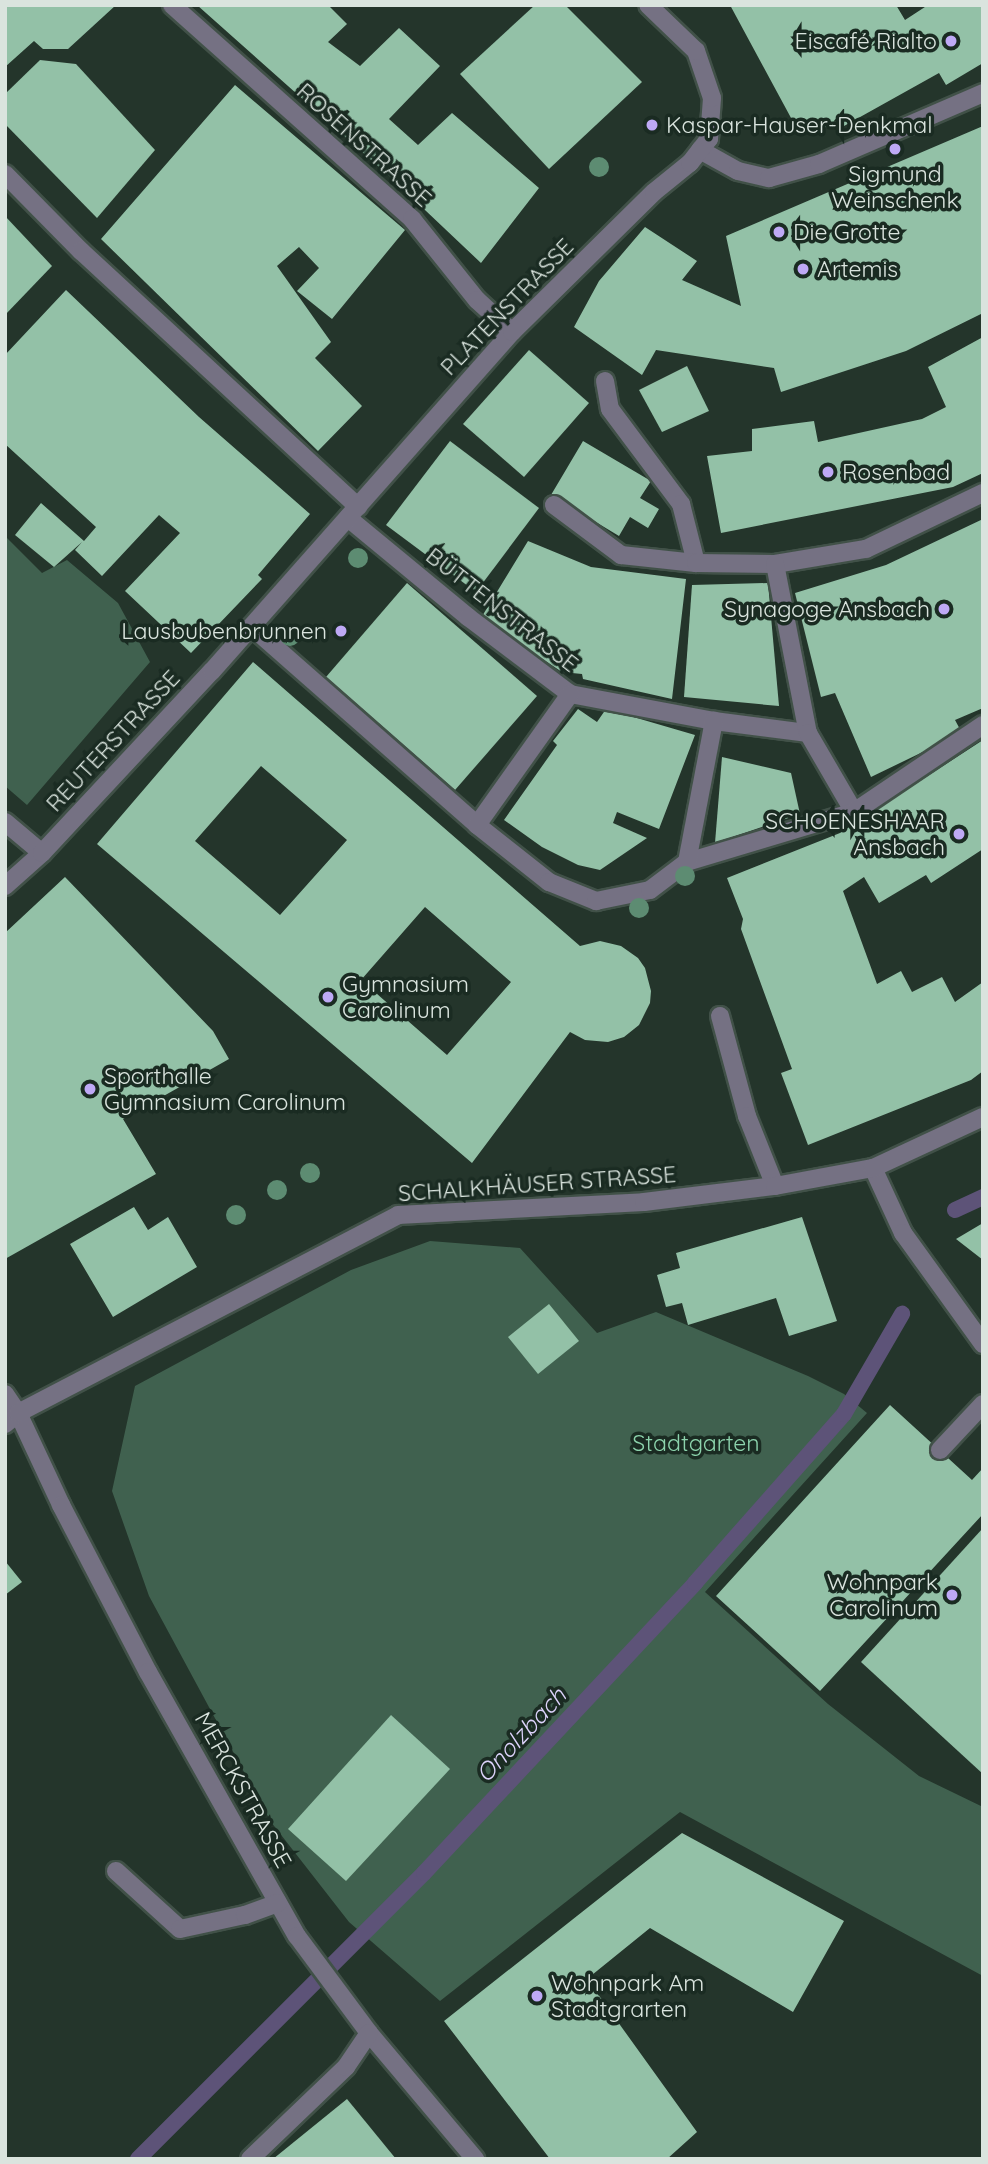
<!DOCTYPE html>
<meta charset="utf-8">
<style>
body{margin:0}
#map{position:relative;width:988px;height:2164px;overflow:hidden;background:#24352b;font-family:Quicksand,sans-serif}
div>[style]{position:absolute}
.green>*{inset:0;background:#40614f}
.stream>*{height:16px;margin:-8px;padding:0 8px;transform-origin:8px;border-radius:8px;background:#5d5378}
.building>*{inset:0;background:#93c1a7}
.roads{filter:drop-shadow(2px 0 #415148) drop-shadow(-2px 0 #415148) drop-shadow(0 2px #415148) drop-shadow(0 -2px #415148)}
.minor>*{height:18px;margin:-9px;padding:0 9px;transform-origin:9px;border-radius:9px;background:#757183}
.trees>*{width:20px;height:20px;margin:-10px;border-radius:50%;background:#5d8c72}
.dots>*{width:19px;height:19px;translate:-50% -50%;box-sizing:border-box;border:4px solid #1a2b22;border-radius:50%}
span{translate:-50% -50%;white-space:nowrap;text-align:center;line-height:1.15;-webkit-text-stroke:7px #1a2b22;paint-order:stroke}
.poi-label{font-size:23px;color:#dae4de}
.right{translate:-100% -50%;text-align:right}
.left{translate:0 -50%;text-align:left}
.street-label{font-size:23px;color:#dae4de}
.park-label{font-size:23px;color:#8cd3ac}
.water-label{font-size:24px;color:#dcd2fa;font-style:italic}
.frame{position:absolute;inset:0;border:7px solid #dae4de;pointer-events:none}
</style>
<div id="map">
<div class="green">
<div style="clip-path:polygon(5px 536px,42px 573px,67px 560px,118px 603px,150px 662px,27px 805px,5px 786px)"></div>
<div style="clip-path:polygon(430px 1241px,520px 1248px,597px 1333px,656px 1312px,808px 1376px,844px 1394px,867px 1413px,705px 1592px,828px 1704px,919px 1776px,983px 1807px,983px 1976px,680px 1812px,440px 2001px,349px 1922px,271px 1822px,149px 1596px,112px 1491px,135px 1386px,351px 1270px)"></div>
</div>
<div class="stream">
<div style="left:955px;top:1210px;width:31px;rotate:-25deg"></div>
<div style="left:138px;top:2159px;width:404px;rotate:-45deg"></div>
<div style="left:424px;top:1873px;width:397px;rotate:-46.9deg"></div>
<div style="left:695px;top:1583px;width:225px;rotate:-48.6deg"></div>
<div style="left:844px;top:1414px;width:116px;rotate:-59.9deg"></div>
</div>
<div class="building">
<div style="clip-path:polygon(5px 5px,116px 5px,68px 49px,43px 49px,34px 41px,5px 67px)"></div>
<div style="clip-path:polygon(197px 5px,328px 5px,347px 24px,328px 42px,360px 66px,399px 28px,440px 66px,389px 119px,418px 145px,452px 113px,539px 188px,481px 263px,388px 175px)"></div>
<div style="clip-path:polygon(535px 5px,565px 5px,642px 82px,549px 169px,460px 74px)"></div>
<div style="clip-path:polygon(730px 5px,896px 5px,905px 20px,928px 5px,983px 5px,983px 63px,946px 85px,939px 73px,844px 126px,797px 129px)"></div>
<div style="clip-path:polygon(40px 60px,76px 64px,155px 150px,97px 218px,5px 124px,5px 94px)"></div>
<div style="clip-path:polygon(235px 85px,405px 230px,332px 319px,297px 291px,319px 268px,299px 247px,277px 266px,331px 342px,315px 358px,362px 406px,318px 451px,101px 239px)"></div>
<div style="clip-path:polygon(983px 126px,983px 313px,906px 351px,781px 392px,774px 368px,656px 350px,642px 375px,574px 327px,599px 281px,645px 227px,697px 261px,682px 280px,741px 306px,726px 236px)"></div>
<div style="clip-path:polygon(5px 216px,52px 266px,5px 315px)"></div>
<div style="clip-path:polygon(66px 290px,199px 417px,310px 514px,258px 575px,262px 579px,191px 653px,125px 591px,180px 533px,159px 515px,102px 576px,75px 550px,82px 542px,54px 567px,15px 535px,41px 503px,84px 541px,96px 527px,5px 444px,5px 355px)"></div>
<div style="clip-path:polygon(983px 337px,983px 473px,953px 487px,721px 533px,707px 456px,752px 451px,752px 429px,814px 421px,818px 442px,922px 419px,946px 407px,928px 367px)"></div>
<div style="clip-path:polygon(529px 350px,589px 403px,524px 477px,463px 424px)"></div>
<div style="clip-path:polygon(687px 366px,709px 411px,662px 432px,639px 390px)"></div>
<div style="clip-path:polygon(450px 441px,539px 508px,476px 592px,386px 525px)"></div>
<div style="clip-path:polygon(583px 441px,651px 481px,640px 498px,659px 509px,648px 528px,630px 517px,619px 536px,551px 495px)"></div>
<div style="clip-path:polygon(983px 519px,983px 708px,955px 720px,962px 733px,871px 777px,835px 693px,821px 697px,795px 593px,886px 565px)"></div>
<div style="clip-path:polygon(528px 541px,591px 567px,686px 579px,672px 699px,583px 679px,582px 674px,562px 672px,481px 618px)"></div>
<div style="clip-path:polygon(407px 583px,537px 696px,455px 790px,326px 677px)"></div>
<div style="clip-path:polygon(768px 583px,779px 706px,684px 697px,692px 585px)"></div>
<div style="clip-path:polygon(evenodd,253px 662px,580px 946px,600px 941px,621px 946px,638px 958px,645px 968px,651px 991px,650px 1003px,639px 1025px,624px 1037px,608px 1042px,585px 1040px,570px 1032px,472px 1163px,97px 844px,253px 662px,261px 766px,347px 840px,280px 915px,195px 841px,261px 766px,253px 662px,425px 907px,511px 982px,447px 1055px,361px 980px,425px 907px)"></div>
<div style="clip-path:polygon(578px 709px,597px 722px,606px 709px,695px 735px,659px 829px,617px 812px,613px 823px,647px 838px,600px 870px,578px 865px,542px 847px,504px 820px,557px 745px,553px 741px)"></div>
<div style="clip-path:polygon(983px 740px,983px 849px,931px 883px,926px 875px,879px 903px,864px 877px,843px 891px,877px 984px,901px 971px,912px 992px,942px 977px,955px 1002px,983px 982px,983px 1071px,971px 1080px,808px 1145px,781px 1073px,792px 1069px,741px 929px,743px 919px,727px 878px,840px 833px)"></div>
<div style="clip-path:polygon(722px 757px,791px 773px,800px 814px,715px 843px)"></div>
<div style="clip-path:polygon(65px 877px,213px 1031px,229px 1059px,123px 1119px,156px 1174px,5px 1259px,5px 933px)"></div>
<div style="clip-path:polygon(134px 1207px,148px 1230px,168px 1217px,197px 1267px,113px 1317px,70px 1244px)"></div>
<div style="clip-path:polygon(802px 1217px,837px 1321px,789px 1336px,776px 1298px,688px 1325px,682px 1303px,666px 1307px,657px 1275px,680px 1268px,676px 1253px)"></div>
<div style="clip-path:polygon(983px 1223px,983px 1260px,956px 1239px)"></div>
<div style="clip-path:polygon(549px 1304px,579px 1341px,538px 1374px,508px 1337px)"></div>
<div style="clip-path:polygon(890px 1405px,972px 1480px,983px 1468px,983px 1514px,820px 1691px,716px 1596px)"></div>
<div style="clip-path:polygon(983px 1528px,983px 1774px,861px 1662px)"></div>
<div style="clip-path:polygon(5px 1561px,22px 1582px,5px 1595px)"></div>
<div style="clip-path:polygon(391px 1715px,450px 1769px,346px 1881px,288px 1829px)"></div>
<div style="clip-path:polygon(682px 1833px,844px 1921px,793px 2012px,650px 1928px,587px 1979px,697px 2132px,667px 2159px,550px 2159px,444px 2021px)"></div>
<div style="clip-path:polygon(347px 2099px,396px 2159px,273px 2159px)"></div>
</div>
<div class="roads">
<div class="minor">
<div style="left:172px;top:5px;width:322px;rotate:41.7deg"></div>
<div style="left:412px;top:219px;width:104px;rotate:51.3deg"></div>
<div style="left:477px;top:300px;width:47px;rotate:42.4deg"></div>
<div style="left:700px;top:150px;width:43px;rotate:28.9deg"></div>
<div style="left:738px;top:171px;width:32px;rotate:13deg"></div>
<div style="left:769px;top:178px;width:52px;rotate:-15.6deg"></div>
<div style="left:819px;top:164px;width:179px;rotate:-23.4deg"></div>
<div style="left:5px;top:174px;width:108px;rotate:45.4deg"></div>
<div style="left:81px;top:251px;width:377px;rotate:42.7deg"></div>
<div style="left:605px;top:381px;width:28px;rotate:80deg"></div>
<div style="left:610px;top:409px;width:119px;rotate:53.2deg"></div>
<div style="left:681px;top:504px;width:61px;rotate:75.7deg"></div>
<div style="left:554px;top:505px;width:84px;rotate:36.7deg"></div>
<div style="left:621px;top:555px;width:75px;rotate:6.1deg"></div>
<div style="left:696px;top:563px;width:79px;rotate:0.7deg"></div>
<div style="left:775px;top:564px;width:92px;rotate:-9.4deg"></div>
<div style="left:866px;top:549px;width:130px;rotate:-25.6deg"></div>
<div style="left:348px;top:518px;width:156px;rotate:39.5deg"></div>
<div style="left:468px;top:617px;width:128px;rotate:37deg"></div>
<div style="left:570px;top:694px;width:147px;rotate:10.6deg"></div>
<div style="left:714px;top:721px;width:95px;rotate:7.3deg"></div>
<div style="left:775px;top:564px;width:172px;rotate:79deg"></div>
<div style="left:808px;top:733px;width:91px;rotate:59.8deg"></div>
<div style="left:252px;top:627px;width:300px;rotate:41.3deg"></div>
<div style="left:477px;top:825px;width:92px;rotate:38.4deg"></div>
<div style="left:549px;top:882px;width:51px;rotate:22deg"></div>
<div style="left:596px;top:901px;width:55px;rotate:-11.5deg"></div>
<div style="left:650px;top:890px;width:46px;rotate:-37.1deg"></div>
<div style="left:687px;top:862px;width:174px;rotate:-16.7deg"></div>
<div style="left:854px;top:812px;width:156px;rotate:-34deg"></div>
<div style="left:5px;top:822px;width:48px;rotate:40deg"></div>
<div style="left:477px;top:825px;width:161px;rotate:-54.6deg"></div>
<div style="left:687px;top:862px;width:144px;rotate:-79.2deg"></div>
<div style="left:5px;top:886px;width:50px;rotate:-41.7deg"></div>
<div style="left:42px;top:853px;width:249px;rotate:-47deg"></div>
<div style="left:212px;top:671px;width:453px;rotate:-48.5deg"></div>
<div style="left:512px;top:332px;width:199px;rotate:-44.6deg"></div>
<div style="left:654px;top:192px;width:46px;rotate:-38.9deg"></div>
<div style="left:690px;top:163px;width:31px;rotate:-52deg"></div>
<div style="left:709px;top:139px;width:41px;rotate:-85.8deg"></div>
<div style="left:712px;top:98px;width:50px;rotate:-108.8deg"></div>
<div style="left:696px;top:51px;width:66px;rotate:-136.2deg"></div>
<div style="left:720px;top:1016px;width:104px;rotate:74.9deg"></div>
<div style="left:747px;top:1116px;width:75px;rotate:68.2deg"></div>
<div style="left:873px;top:1168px;width:72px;rotate:65.2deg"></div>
<div style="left:903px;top:1233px;width:137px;rotate:54.2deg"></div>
<div style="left:5px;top:1394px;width:23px;rotate:56deg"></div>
<div style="left:18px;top:1413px;width:102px;rotate:64.9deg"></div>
<div style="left:61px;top:1505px;width:188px;rotate:62.5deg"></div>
<div style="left:148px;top:1672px;width:303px;rotate:60.6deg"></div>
<div style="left:297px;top:1936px;width:121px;rotate:53.4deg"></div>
<div style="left:369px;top:2033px;width:165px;rotate:49.9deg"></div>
<div style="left:5px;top:1424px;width:17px;rotate:-40deg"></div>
<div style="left:18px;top:1413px;width:428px;rotate:-27.5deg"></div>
<div style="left:398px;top:1215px;width:246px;rotate:-3deg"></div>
<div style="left:644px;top:1202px;width:132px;rotate:-7deg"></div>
<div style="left:775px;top:1186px;width:100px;rotate:-10.4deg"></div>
<div style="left:873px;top:1168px;width:121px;rotate:-24.9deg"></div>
<div style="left:940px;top:1450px;width:63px;rotate:-46.9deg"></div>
<div style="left:116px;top:1871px;width:86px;rotate:42.2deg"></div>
<div style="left:180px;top:1929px;width:66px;rotate:-12.2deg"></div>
<div style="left:245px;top:1915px;width:35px;rotate:-20deg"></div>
<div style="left:250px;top:2159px;width:133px;rotate:-43.8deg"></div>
<div style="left:346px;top:2067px;width:41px;rotate:-55.9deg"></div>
</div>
</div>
<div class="trees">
<div style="left:599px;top:167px"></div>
<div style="left:358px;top:558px"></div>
<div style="left:290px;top:636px"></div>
<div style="left:685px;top:876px"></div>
<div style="left:639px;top:908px"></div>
<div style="left:310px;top:1173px"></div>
<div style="left:277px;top:1190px"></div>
<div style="left:236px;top:1215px"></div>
</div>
<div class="dots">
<div style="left:951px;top:41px;background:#bea9f5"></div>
<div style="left:652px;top:125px;background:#bea9f5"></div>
<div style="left:895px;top:149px;background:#bea9f5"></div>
<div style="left:779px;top:232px;background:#bea9f5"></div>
<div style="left:803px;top:269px;background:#bea9f5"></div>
<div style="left:828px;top:472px;background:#bea9f5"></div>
<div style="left:944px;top:609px;background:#bea9f5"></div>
<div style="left:341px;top:631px;background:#bea9f5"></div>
<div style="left:959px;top:834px;background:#bea9f5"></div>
<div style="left:328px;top:997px;background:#bea9f5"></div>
<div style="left:90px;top:1089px;background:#bea9f5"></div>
<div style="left:952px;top:1595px;background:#bea9f5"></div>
<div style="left:537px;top:1996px;background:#bea9f5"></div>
</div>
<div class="poi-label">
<span class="right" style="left:937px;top:41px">Eiscafé Rialto</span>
<span class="left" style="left:666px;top:125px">Kaspar-Hauser-Denkmal</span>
<span style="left:895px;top:187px">Sigmund<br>Weinschenk</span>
<span class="left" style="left:793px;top:232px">Die Grotte</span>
<span class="left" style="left:817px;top:269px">Artemis</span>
<span class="left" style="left:842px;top:472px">Rosenbad</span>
<span class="right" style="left:930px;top:609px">Synagoge Ansbach</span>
<span class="right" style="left:327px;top:631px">Lausbubenbrunnen</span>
<span class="right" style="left:945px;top:834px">SCHOENESHAAR<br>Ansbach</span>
<span class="left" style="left:342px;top:997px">Gymnasium<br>Carolinum</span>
<span class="left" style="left:104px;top:1089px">Sporthalle<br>Gymnasium Carolinum</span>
<span class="right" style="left:938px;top:1595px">Wohnpark<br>Carolinum</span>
<span class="left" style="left:551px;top:1996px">Wohnpark Am<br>Stadtgrarten</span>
</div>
<div class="street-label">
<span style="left:364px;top:145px;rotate:42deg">ROSENSTRASSE</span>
<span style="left:507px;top:307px;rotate:-46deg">PLATENSTRASSE</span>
<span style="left:502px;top:610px;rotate:38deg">BÜTTENSTRASSE</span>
<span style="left:113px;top:741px;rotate:-47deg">REUTERSTRASSE</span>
<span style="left:537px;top:1184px;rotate:-4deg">SCHALKHÄUSER STRASSE</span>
<span style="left:243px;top:1790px;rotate:61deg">MERCKSTRASSE</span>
</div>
<div class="park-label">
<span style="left:696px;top:1443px">Stadtgarten</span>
</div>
<div class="water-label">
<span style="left:521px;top:1735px;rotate:-47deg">Onolzbach</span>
</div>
<div class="frame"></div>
</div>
